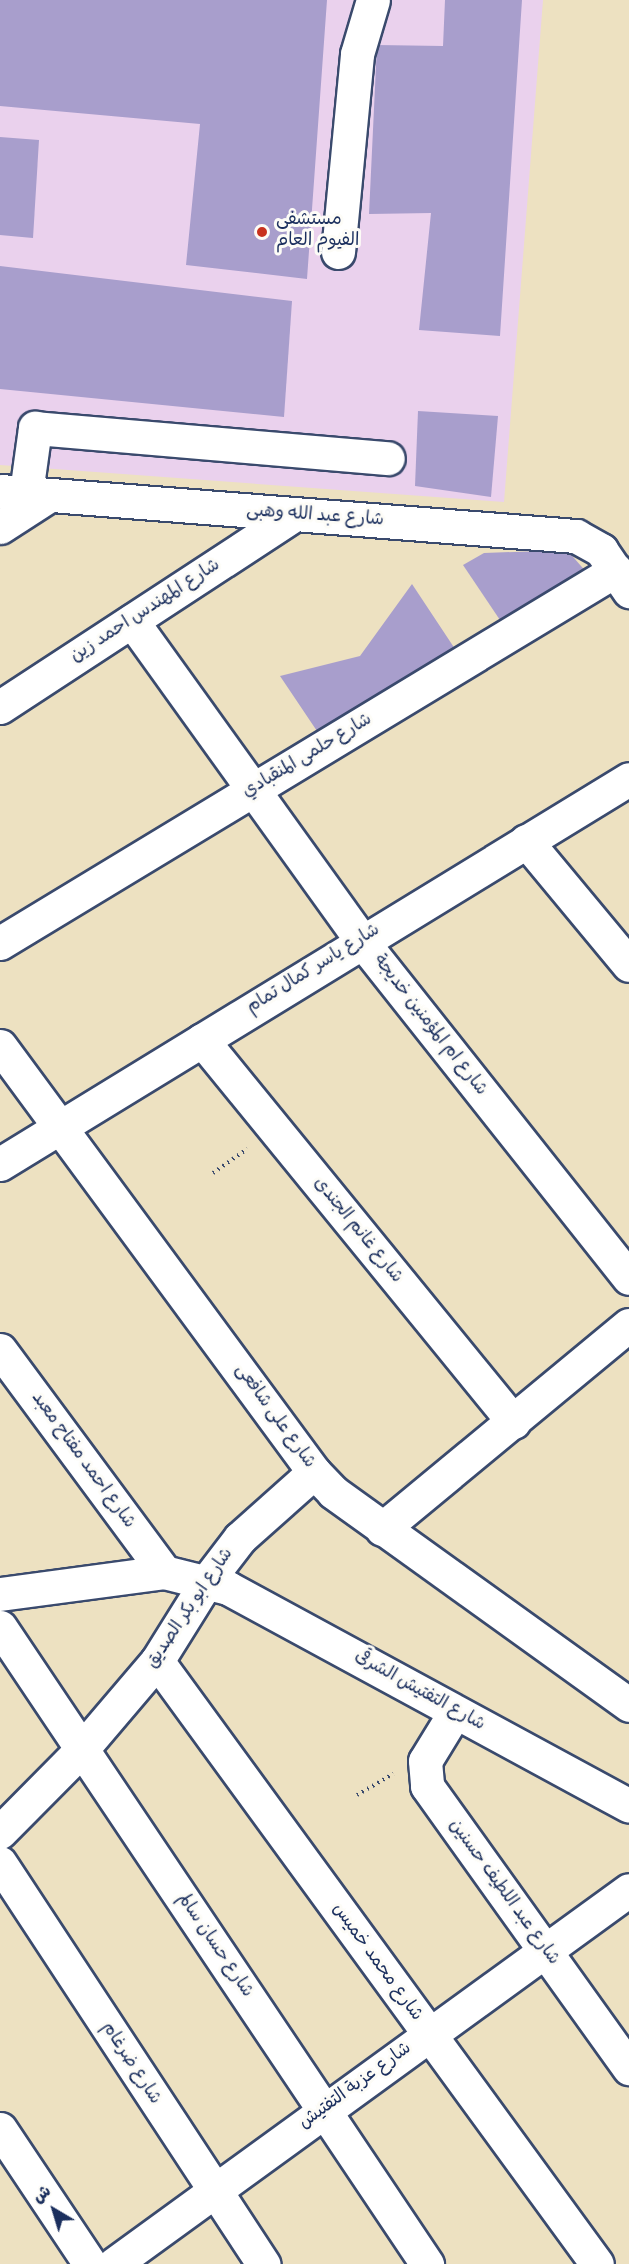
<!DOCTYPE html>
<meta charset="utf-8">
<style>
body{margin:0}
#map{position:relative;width:629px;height:2264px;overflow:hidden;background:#ede1c1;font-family:Dekko,"Playpen Sans Arabic",sans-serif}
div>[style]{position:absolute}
.built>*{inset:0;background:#ead1ed}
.building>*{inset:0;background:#a89ecc}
.path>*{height:4px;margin-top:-2px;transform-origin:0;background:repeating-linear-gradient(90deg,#3a4a6d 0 1.5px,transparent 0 6px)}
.roads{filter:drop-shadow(2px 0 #3a4a6d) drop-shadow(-2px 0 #3a4a6d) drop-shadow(0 2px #3a4a6d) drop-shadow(0 -2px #3a4a6d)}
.minor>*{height:33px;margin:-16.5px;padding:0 16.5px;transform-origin:16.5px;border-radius:16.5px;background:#fff}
.dots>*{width:16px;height:16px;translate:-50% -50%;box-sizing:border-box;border:3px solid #fdfcf7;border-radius:50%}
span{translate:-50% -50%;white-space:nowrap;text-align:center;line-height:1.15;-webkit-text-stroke:6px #fdfcf7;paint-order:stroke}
.poi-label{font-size:18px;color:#1b2f5e}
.left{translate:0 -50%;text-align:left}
.street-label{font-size:18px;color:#1b2f5e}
.north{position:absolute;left:24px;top:2180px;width:60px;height:60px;-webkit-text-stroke:4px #fdfcf7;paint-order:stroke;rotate:322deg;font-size:16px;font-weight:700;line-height:24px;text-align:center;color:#1b2f5e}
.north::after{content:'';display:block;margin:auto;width:21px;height:27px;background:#1b2f5e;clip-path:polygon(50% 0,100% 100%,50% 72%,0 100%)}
</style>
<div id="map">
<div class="built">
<div style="clip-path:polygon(0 0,543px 0,504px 502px,0 465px)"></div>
</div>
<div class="building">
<div style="clip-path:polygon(0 0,327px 0,307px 279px,186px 265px,200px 124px,0 106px)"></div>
<div style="clip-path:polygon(445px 0,522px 0,500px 336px,419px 330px,431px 213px,369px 214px,377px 45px,443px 46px)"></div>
<div style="clip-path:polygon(0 137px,39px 140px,33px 238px,0 235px)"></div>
<div style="clip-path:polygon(0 266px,292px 301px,284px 417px,0 389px)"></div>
<div style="clip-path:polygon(418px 411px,498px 416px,491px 497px,415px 486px)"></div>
<div style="clip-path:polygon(567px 550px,588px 574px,504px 626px,463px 565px,484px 553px)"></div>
<div style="clip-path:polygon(412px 584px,461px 658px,323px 740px,280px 676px,360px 656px)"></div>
</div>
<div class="path">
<div style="left:213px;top:1173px;width:42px;rotate:-35.2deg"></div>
<div style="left:357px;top:1795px;width:42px;rotate:-30.3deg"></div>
</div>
<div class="roads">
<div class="minor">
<div style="left:338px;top:252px;width:199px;rotate:-84.5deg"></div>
<div style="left:357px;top:54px;width:56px;rotate:-73.5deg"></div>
<div style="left:0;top:491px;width:578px;rotate:4.47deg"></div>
<div style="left:576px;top:536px;width:29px;rotate:29deg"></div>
<div style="left:601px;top:550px;width:50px;rotate:55.7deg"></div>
<div style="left:26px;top:493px;width:66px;rotate:-82.1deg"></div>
<div style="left:35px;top:428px;width:354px;rotate:4.9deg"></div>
<div style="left:0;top:527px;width:57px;rotate:-32.9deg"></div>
<div style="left:132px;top:621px;width:393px;rotate:54.3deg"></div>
<div style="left:361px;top:940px;width:431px;rotate:51.6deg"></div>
<div style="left:0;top:707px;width:349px;rotate:-33.2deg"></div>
<div style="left:526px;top:841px;width:161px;rotate:50.3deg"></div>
<div style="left:0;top:943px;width:720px;rotate:-31.2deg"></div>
<div style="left:202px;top:1040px;width:493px;rotate:50.8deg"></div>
<div style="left:0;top:1046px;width:529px;rotate:53.61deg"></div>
<div style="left:314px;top:1472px;width:28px;rotate:46deg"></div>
<div style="left:333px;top:1492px;width:365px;rotate:35.7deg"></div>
<div style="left:0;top:1164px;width:737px;rotate:-31.47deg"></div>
<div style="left:0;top:1350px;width:276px;rotate:53.5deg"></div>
<div style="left:382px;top:1529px;width:320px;rotate:-39.6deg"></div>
<div style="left:0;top:1594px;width:165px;rotate:-7.6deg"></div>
<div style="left:164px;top:1572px;width:66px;rotate:14deg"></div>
<div style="left:228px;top:1588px;width:456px;rotate:28.5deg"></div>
<div style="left:0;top:1627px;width:767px;rotate:56.16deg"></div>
<div style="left:157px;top:1661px;width:746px;rotate:53.88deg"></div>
<div style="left:455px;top:1712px;width:57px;rotate:121.5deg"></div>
<div style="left:425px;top:1761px;width:25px;rotate:85deg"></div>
<div style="left:427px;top:1786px;width:347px;rotate:54.4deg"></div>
<div style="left:0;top:1832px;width:117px;rotate:-45.3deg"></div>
<div style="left:82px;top:1749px;width:116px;rotate:-49.6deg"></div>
<div style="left:157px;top:1661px;width:94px;rotate:-58deg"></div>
<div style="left:207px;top:1581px;width:54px;rotate:-52.5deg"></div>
<div style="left:240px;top:1538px;width:99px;rotate:-41.7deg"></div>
<div style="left:0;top:1863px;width:480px;rotate:56.7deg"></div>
<div style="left:0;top:2129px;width:162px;rotate:56.3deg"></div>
<div style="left:114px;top:2264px;width:636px;rotate:-35.99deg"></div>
</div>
</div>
<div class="dots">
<div style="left:262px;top:232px;background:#c8321e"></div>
</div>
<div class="poi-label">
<span class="left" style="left:276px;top:232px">مستشفى<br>الفيوم العام</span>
</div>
<div class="street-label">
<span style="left:315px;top:517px;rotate:4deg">شارع عبد الله وهبى</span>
<span style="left:146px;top:612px;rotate:-33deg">شارع المهندس احمد زين</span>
<span style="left:308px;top:757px;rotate:-31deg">شارع حلمى المنقبادي</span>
<span style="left:314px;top:970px;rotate:-32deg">شارع ياسر كمال تمام</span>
<span style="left:429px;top:1026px;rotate:52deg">شارع ام المؤمنين خديجة</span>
<span style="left:357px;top:1231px;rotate:51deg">شارع غانم الجندى</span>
<span style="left:274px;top:1417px;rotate:54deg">شارع على شافعى</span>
<span style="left:82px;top:1461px;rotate:54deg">شارع احمد مفتاح معبد</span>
<span style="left:191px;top:1609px;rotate:-56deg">شارع ابو بكر الصديق</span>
<span style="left:419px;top:1692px;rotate:29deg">شارع التفتيش الشرقى</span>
<span style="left:503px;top:1893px;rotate:54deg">شارع عبد اللطيف حسنين</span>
<span style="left:214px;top:1946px;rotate:56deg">شارع حسان سالم</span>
<span style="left:376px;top:1963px;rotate:54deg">شارع محمد خميس</span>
<span style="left:130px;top:2064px;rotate:57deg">شارع ضرغام</span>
<span style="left:356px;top:2087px;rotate:-36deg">شارع عزبة التفتيش</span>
</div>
<div class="north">ش</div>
</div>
